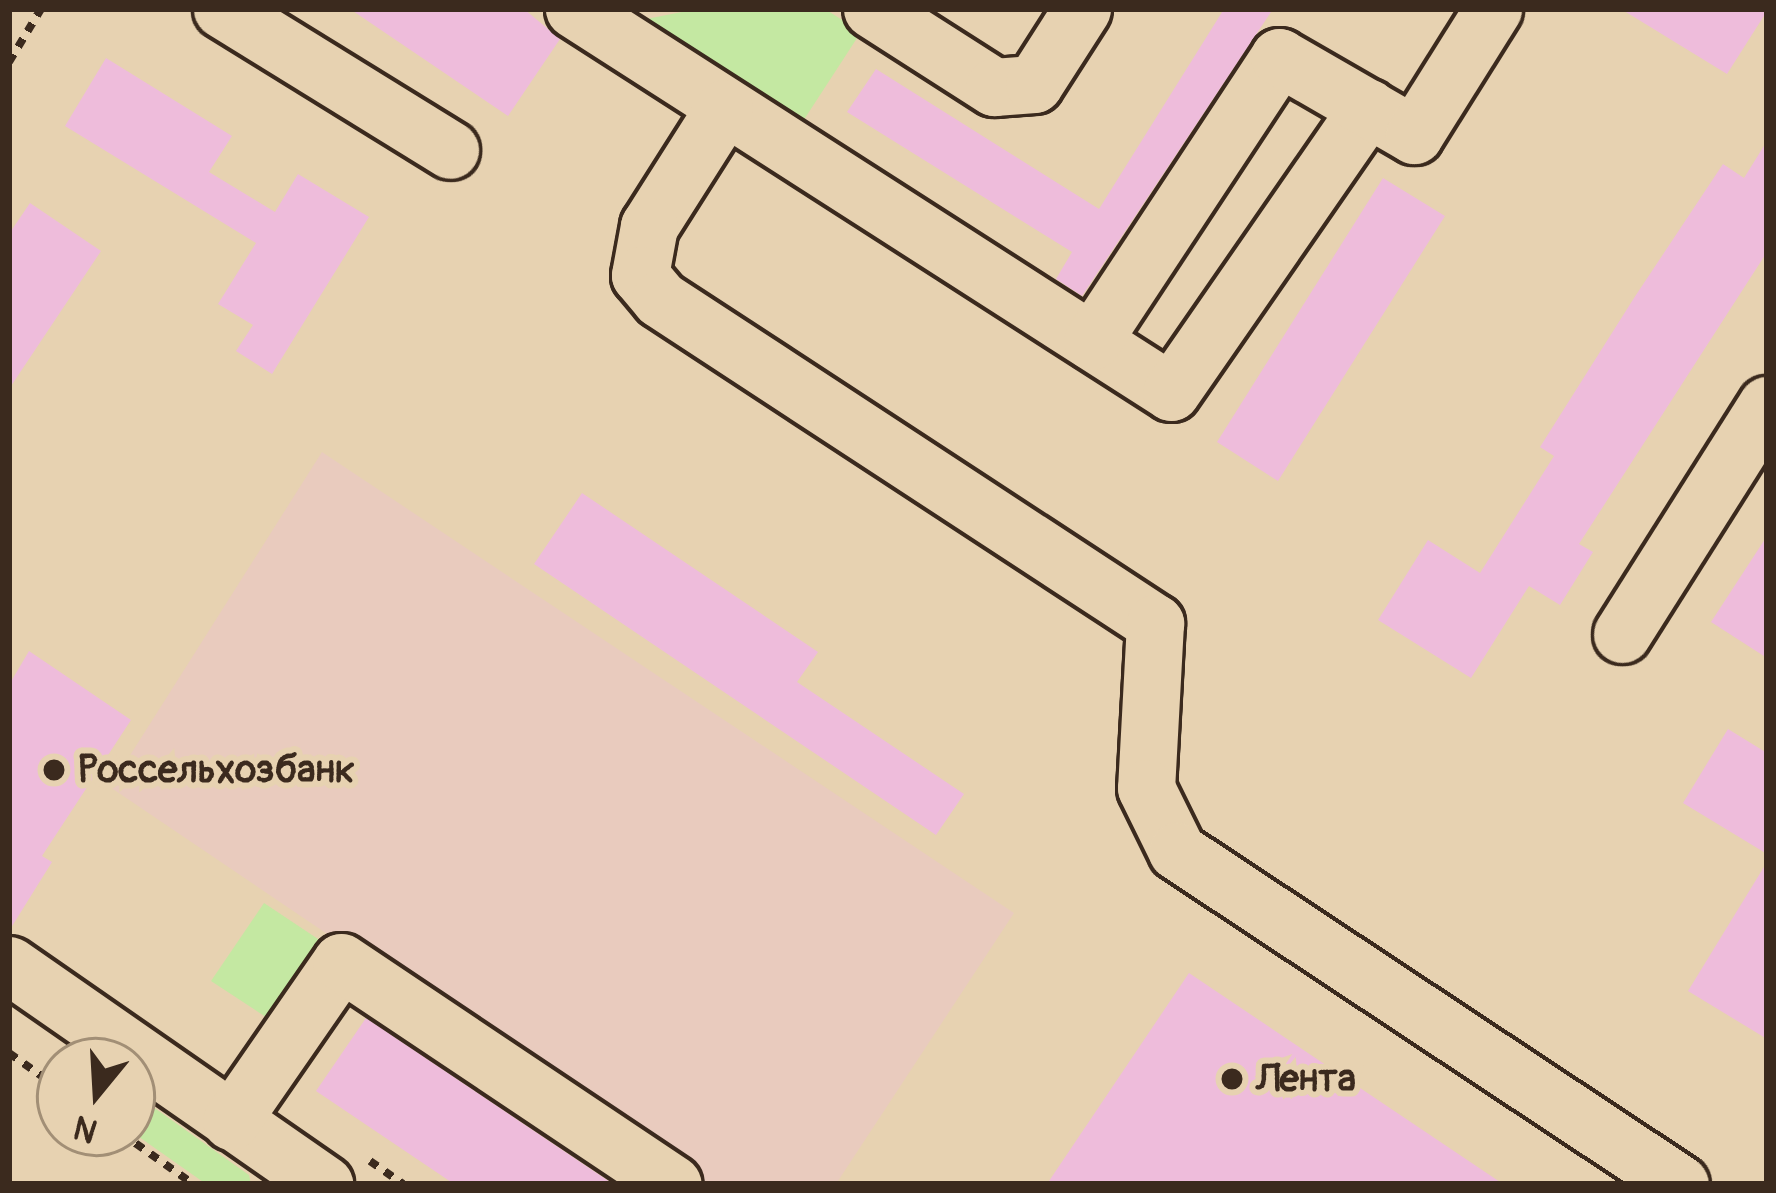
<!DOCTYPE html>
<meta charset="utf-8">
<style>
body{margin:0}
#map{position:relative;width:1776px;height:1193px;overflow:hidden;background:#e7d2b1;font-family:Pangolin,sans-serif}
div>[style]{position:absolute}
.built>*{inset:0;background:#e9cbbe}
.green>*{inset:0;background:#c4e8a2}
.building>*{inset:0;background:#eebcdb}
.path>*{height:8px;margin-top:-4px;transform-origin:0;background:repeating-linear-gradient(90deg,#3b2a1e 0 9px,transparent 0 18px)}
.roads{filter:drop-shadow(3px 0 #3b2a1e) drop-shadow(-3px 0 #3b2a1e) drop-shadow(0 3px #3b2a1e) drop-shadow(0 -3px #3b2a1e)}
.minor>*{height:57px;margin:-28.5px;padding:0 28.5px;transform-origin:28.5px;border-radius:28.5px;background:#e7d2b1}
.dots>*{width:33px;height:33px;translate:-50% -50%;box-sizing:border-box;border:6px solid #e7d2b1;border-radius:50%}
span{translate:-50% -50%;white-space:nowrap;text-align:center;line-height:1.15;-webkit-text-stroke:12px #e7d2b1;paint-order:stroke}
.poi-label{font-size:39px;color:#3b2a1e;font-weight:700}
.left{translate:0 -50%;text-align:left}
.frame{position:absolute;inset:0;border:12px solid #3b2a1e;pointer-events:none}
.north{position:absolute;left:36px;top:1037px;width:120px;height:120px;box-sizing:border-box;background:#e7d2b1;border:3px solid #a28f76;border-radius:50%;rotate:198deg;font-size:33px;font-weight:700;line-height:48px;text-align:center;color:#3b2a1e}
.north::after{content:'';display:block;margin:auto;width:42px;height:54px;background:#3b2a1e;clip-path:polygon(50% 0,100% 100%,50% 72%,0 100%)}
</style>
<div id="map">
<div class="built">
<div style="clip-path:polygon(322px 452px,1014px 913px,836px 1184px,697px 1184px,110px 787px)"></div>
</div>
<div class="green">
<div style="clip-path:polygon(697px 9px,825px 9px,861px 32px,794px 135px,626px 23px)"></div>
<div style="clip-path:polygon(264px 903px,330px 947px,278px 1025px,211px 981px)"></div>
<div style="clip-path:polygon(132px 1092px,249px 1175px,251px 1184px,206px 1184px,132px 1132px)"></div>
</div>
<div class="building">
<div style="clip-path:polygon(350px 9px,524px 9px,560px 39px,508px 116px)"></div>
<div style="clip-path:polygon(1224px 9px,1273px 9px,1082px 296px,1056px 279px,1072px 252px,847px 112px,876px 69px,1099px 209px)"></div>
<div style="clip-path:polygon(1621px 9px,1767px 9px,1767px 11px,1727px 74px)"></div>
<div style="clip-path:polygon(106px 58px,232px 136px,209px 172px,275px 212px,298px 174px,369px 217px,272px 374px,236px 351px,253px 325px,218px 304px,256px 243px,65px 126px)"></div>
<div style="clip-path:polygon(1767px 141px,1767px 252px,1579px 544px,1593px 552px,1560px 605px,1529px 586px,1471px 678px,1378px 620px,1428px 540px,1480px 573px,1554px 456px,1540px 447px,1634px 298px,1723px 164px,1744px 178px)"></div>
<div style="clip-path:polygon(1383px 178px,1445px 216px,1278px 481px,1217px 442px)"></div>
<div style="clip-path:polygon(30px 203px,101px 251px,9px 389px,9px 234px)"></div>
<div style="clip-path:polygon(582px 493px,818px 652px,797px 682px,964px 794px,936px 835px,534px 564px)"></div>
<div style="clip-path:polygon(1767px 536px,1767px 658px,1711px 622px)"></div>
<div style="clip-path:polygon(29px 651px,131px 720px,42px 856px,52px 862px,9px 931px,9px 685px)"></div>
<div style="clip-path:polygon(1728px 729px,1767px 753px,1767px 854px,1683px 803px)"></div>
<div style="clip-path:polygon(1767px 862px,1767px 1039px,1688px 991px)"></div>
<div style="clip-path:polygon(1189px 973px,1503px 1184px,1047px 1184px)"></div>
<div style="clip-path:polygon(366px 1018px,613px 1184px,454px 1184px,316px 1091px)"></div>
</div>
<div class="path">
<div style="left:9px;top:62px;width:62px;rotate:-58.9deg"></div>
<div style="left:9px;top:1053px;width:62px;rotate:35.2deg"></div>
<div style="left:121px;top:1133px;width:88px;rotate:35.3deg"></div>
<div style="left:370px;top:1161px;width:40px;rotate:34.9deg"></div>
</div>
<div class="roads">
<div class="minor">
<div style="left:222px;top:9px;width:268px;rotate:31.7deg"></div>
<div style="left:574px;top:9px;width:709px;rotate:32.68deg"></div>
<div style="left:1171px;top:392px;width:346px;rotate:-55.3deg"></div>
<div style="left:872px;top:9px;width:145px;rotate:32.6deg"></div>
<div style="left:994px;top:87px;width:40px;rotate:-4.3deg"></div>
<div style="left:1034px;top:84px;width:89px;rotate:-57.4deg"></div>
<div style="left:724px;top:108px;width:140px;rotate:122.4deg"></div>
<div style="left:649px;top:226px;width:50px;rotate:100.4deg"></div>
<div style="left:640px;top:275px;width:31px;rotate:50deg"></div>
<div style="left:660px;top:299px;width:592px;rotate:33.21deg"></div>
<div style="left:1155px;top:623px;width:165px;rotate:93.1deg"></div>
<div style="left:1146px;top:788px;width:70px;rotate:63.8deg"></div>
<div style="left:1177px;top:851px;width:603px;rotate:33.51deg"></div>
<div style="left:1092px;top:341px;width:340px;rotate:-56.6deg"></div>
<div style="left:1279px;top:57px;width:156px;rotate:30deg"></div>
<div style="left:1414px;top:135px;width:149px;rotate:-57.9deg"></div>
<div style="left:1622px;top:634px;width:271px;rotate:-57.7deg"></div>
<div style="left:9px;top:965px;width:384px;rotate:34.8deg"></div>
<div style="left:231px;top:1121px;width:193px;rotate:-55.3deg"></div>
<div style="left:341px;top:962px;width:399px;rotate:33.8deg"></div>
</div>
</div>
<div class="dots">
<div style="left:54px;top:770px;background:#3b2a1e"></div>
<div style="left:1232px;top:1079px;background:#3b2a1e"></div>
</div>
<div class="poi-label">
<span class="left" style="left:78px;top:770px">Россельхозбанк</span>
<span class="left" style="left:1256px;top:1079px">Лента</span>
</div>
<div class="frame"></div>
<div class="north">N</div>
</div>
